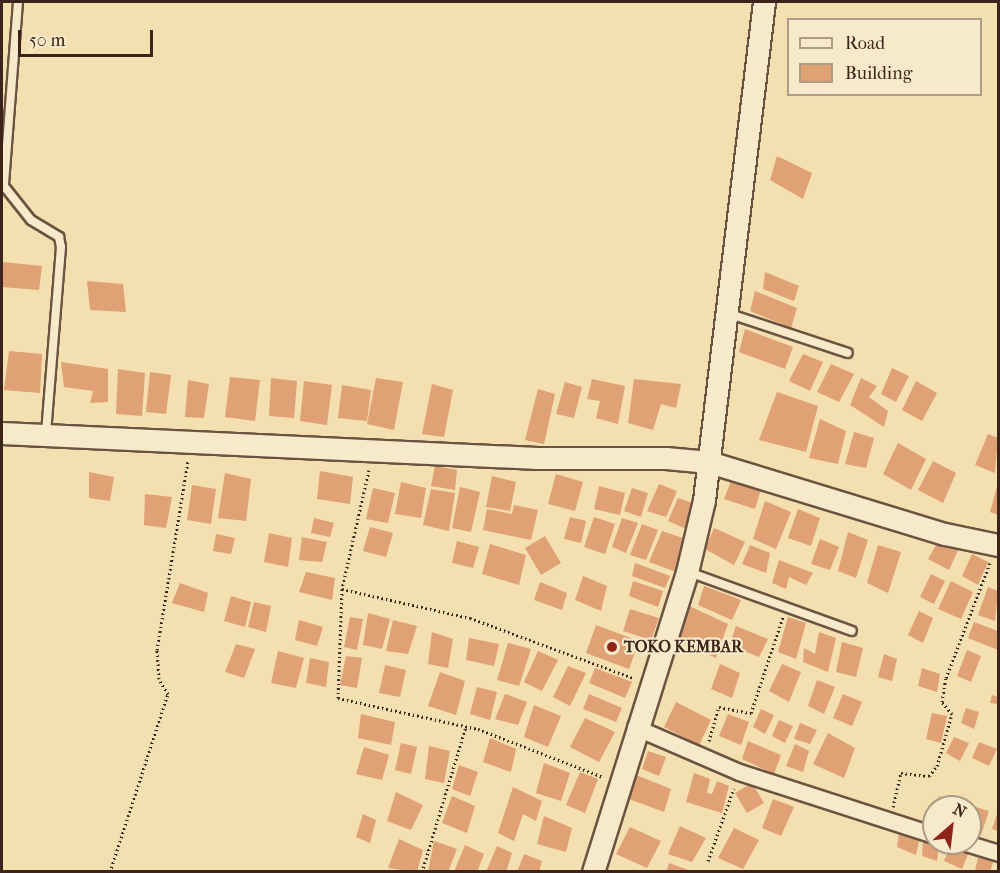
<!DOCTYPE html>
<style>
body{margin:0}
#map{position:relative;width:1000px;height:873px;overflow:hidden;background:#f3dfaf;font-family:"IM FELL French Canon",serif}
div>[style]{position:absolute}
.building>*{inset:0;background:#e0a175}
.path>*{height:3px;margin-top:-1.5px;transform-origin:0;background:repeating-linear-gradient(90deg,#3c241b 0 1.5px,transparent 0 4.5px)}
.roads{filter:drop-shadow(2px 0 #6a5340) drop-shadow(-2px 0 #6a5340) drop-shadow(0 2px #6a5340) drop-shadow(0 -2px #6a5340)}
.lane>*{height:8px;margin:-4px;padding:0 4px;transform-origin:4px;border-radius:4px;background:#f7eacb}
.street>*{height:15px;margin:-7.5px;padding:0 7.5px;transform-origin:7.5px;border-radius:7.5px;background:#f7eacb}
.secondary>*{height:21px;margin:-10.5px;padding:0 10.5px;transform-origin:10.5px;border-radius:10.5px;background:#f7eacb}
.dots>*{width:16px;height:16px;translate:-50% -50%;box-sizing:border-box;border:3px solid #f7eacb;border-radius:50%}
span{translate:-50% -50%;white-space:nowrap;text-align:center;line-height:1.15;-webkit-text-stroke:4.5px #f7eacb;paint-order:stroke}
.poi-label{font-size:16px;color:#3c241b;font-weight:700}
.left{translate:0 -50%;text-align:left}
.frame{position:absolute;inset:0;border:3px solid #3c241b;pointer-events:none}
.legend{position:absolute;left:787px;top:18px;width:195px;height:78px;box-sizing:border-box;background:#f7eacb;border:2px solid #ac9b85;margin:0;padding:8px 10px;list-style:none;font-size:18px;color:#3c241b}
.legend li{display:flex;align-items:center;gap:12px;height:30px}
.legend b{width:30px;border:2px solid #ac9b85}
.north{position:absolute;left:922px;top:795px;width:60px;height:60px;box-sizing:border-box;background:#f7eacb;border:2px solid #ac9b85;border-radius:50%;rotate:28deg;font-size:16px;font-weight:700;line-height:24px;text-align:center;color:#3c241b}
.north::after{content:'';display:block;margin:auto;width:21px;height:27px;background:#8f2418;clip-path:polygon(50% 0,100% 100%,50% 72%,0 100%)}
.scale{position:absolute;left:18px;top:30px;width:135px;height:27px;box-sizing:border-box;border:3px solid #3c241b;border-top:0;padding-left:8px;font-size:18px;line-height:21px;white-space:nowrap;color:#3c241b;-webkit-text-stroke:4px #f7eacb;paint-order:stroke}
</style>
<div id="map">
<div class="building">
<div style="clip-path:polygon(777px 156px,812px 173px,803px 199px,770px 180px)"></div>
<div style="clip-path:polygon(2px 262px,42px 266px,39px 290px,2px 287px)"></div>
<div style="clip-path:polygon(765px 272px,799px 286px,794px 301px,763px 289px)"></div>
<div style="clip-path:polygon(87px 281px,123px 284px,126px 312px,90px 310px)"></div>
<div style="clip-path:polygon(755px 291px,797px 308px,791px 328px,750px 311px)"></div>
<div style="clip-path:polygon(745px 329px,793px 347px,785px 369px,739px 352px)"></div>
<div style="clip-path:polygon(9px 351px,42px 354px,40px 393px,4px 390px)"></div>
<div style="clip-path:polygon(803px 354px,823px 362px,810px 391px,789px 381px)"></div>
<div style="clip-path:polygon(61px 362px,108px 369px,108px 402px,90px 403px,93px 391px,64px 387px)"></div>
<div style="clip-path:polygon(831px 364px,854px 374px,839px 402px,817px 392px)"></div>
<div style="clip-path:polygon(892px 368px,909px 376px,896px 402px,881px 394px)"></div>
<div style="clip-path:polygon(118px 369px,145px 373px,142px 416px,116px 414px)"></div>
<div style="clip-path:polygon(150px 372px,171px 375px,166px 414px,146px 412px)"></div>
<div style="clip-path:polygon(230px 377px,260px 380px,255px 421px,225px 417px)"></div>
<div style="clip-path:polygon(271px 378px,297px 381px,294px 418px,269px 416px)"></div>
<div style="clip-path:polygon(376px 378px,403px 382px,394px 430px,367px 424px)"></div>
<div style="clip-path:polygon(861px 378px,877px 386px,869px 397px,888px 411px,884px 427px,850px 405px)"></div>
<div style="clip-path:polygon(592px 379px,625px 386px,618px 424px,596px 418px,600px 401px,587px 399px)"></div>
<div style="clip-path:polygon(634px 379px,681px 384px,676px 408px,661px 404px,653px 430px,628px 423px)"></div>
<div style="clip-path:polygon(188px 380px,209px 384px,204px 418px,185px 417px)"></div>
<div style="clip-path:polygon(304px 381px,332px 385px,327px 425px,300px 421px)"></div>
<div style="clip-path:polygon(916px 381px,937px 393px,922px 421px,902px 410px)"></div>
<div style="clip-path:polygon(565px 382px,582px 387px,574px 418px,556px 414px)"></div>
<div style="clip-path:polygon(432px 384px,453px 390px,444px 437px,422px 434px)"></div>
<div style="clip-path:polygon(342px 385px,371px 390px,367px 421px,338px 418px)"></div>
<div style="clip-path:polygon(538px 389px,555px 394px,544px 444px,525px 440px)"></div>
<div style="clip-path:polygon(777px 392px,818px 406px,806px 452px,759px 440px)"></div>
<div style="clip-path:polygon(820px 419px,846px 431px,838px 464px,809px 458px)"></div>
<div style="clip-path:polygon(854px 432px,874px 438px,866px 468px,845px 464px)"></div>
<div style="clip-path:polygon(988px 434px,998px 438px,995px 473px,975px 465px)"></div>
<div style="clip-path:polygon(898px 443px,926px 459px,911px 490px,883px 474px)"></div>
<div style="clip-path:polygon(933px 461px,956px 473px,943px 503px,918px 490px)"></div>
<div style="clip-path:polygon(435px 466px,457px 470px,455px 490px,431px 486px)"></div>
<div style="clip-path:polygon(320px 471px,353px 477px,350px 504px,317px 499px)"></div>
<div style="clip-path:polygon(89px 472px,114px 477px,110px 501px,89px 498px)"></div>
<div style="clip-path:polygon(225px 473px,251px 479px,246px 521px,218px 518px)"></div>
<div style="clip-path:polygon(556px 474px,583px 482px,575px 511px,548px 504px)"></div>
<div style="clip-path:polygon(492px 476px,516px 482px,510px 511px,486px 507px)"></div>
<div style="clip-path:polygon(733px 476px,762px 486px,755px 509px,724px 499px)"></div>
<div style="clip-path:polygon(401px 482px,426px 488px,421px 518px,395px 514px)"></div>
<div style="clip-path:polygon(998px 483px,998px 515px,990px 512px)"></div>
<div style="clip-path:polygon(659px 484px,677px 491px,666px 517px,647px 511px)"></div>
<div style="clip-path:polygon(192px 485px,216px 489px,211px 524px,187px 520px)"></div>
<div style="clip-path:polygon(599px 486px,625px 493px,620px 515px,594px 509px)"></div>
<div style="clip-path:polygon(460px 487px,480px 492px,471px 532px,452px 528px)"></div>
<div style="clip-path:polygon(373px 488px,395px 493px,388px 523px,366px 519px)"></div>
<div style="clip-path:polygon(632px 488px,648px 493px,641px 517px,624px 511px)"></div>
<div style="clip-path:polygon(431px 489px,455px 493px,449px 531px,423px 525px)"></div>
<div style="clip-path:polygon(145px 494px,172px 497px,166px 528px,144px 525px)"></div>
<div style="clip-path:polygon(678px 498px,695px 504px,686px 529px,668px 521px)"></div>
<div style="clip-path:polygon(765px 501px,791px 512px,776px 549px,753px 539px)"></div>
<div style="clip-path:polygon(514px 505px,538px 510px,531px 540px,483px 530px,487px 509px,512px 514px)"></div>
<div style="clip-path:polygon(798px 509px,820px 518px,811px 546px,788px 538px)"></div>
<div style="clip-path:polygon(570px 517px,586px 521px,581px 543px,564px 539px)"></div>
<div style="clip-path:polygon(594px 517px,615px 524px,605px 554px,584px 547px)"></div>
<div style="clip-path:polygon(314px 518px,334px 523px,330px 537px,311px 533px)"></div>
<div style="clip-path:polygon(622px 518px,638px 523px,626px 553px,612px 547px)"></div>
<div style="clip-path:polygon(642px 524px,658px 530px,646px 560px,630px 555px)"></div>
<div style="clip-path:polygon(370px 527px,393px 533px,386px 557px,363px 551px)"></div>
<div style="clip-path:polygon(714px 528px,745px 542px,734px 565px,705px 549px)"></div>
<div style="clip-path:polygon(662px 531px,689px 540px,676px 572px,649px 562px)"></div>
<div style="clip-path:polygon(848px 532px,868px 540px,856px 578px,838px 571px)"></div>
<div style="clip-path:polygon(269px 533px,292px 538px,288px 567px,264px 562px)"></div>
<div style="clip-path:polygon(216px 534px,235px 538px,231px 554px,213px 551px)"></div>
<div style="clip-path:polygon(545px 536px,561px 563px,541px 575px,525px 548px)"></div>
<div style="clip-path:polygon(302px 537px,327px 542px,322px 562px,299px 560px)"></div>
<div style="clip-path:polygon(940px 538px,959px 548px,949px 570px,928px 559px)"></div>
<div style="clip-path:polygon(820px 539px,839px 547px,830px 570px,811px 564px)"></div>
<div style="clip-path:polygon(457px 541px,479px 547px,473px 568px,452px 563px)"></div>
<div style="clip-path:polygon(490px 544px,526px 555px,519px 585px,482px 574px)"></div>
<div style="clip-path:polygon(750px 545px,770px 553px,766px 573px,742px 564px)"></div>
<div style="clip-path:polygon(878px 545px,901px 552px,888px 593px,867px 583px)"></div>
<div style="clip-path:polygon(972px 554px,988px 562px,978px 585px,962px 576px)"></div>
<div style="clip-path:polygon(779px 560px,813px 573px,806px 585px,789px 577px,786px 589px,772px 583px)"></div>
<div style="clip-path:polygon(635px 563px,670px 576px,665px 588px,632px 576px)"></div>
<div style="clip-path:polygon(306px 572px,335px 578px,332px 600px,299px 592px)"></div>
<div style="clip-path:polygon(931px 574px,945px 581px,934px 604px,920px 597px)"></div>
<div style="clip-path:polygon(583px 576px,607px 586px,601px 611px,575px 600px)"></div>
<div style="clip-path:polygon(633px 581px,663px 591px,658px 607px,629px 596px)"></div>
<div style="clip-path:polygon(951px 581px,973px 592px,961px 619px,938px 609px)"></div>
<div style="clip-path:polygon(540px 582px,567px 593px,562px 610px,534px 600px)"></div>
<div style="clip-path:polygon(180px 583px,208px 593px,204px 612px,172px 603px)"></div>
<div style="clip-path:polygon(704px 586px,741px 600px,732px 620px,698px 605px)"></div>
<div style="clip-path:polygon(988px 587px,998px 591px,995px 621px,978px 615px)"></div>
<div style="clip-path:polygon(231px 596px,251px 602px,245px 627px,224px 621px)"></div>
<div style="clip-path:polygon(254px 602px,271px 606px,266px 632px,248px 627px)"></div>
<div style="clip-path:polygon(687px 605px,728px 624px,716px 658px,675px 639px)"></div>
<div style="clip-path:polygon(630px 609px,659px 618px,651px 640px,623px 631px)"></div>
<div style="clip-path:polygon(919px 611px,933px 618px,923px 643px,908px 635px)"></div>
<div style="clip-path:polygon(368px 613px,390px 619px,382px 649px,363px 645px)"></div>
<div style="clip-path:polygon(350px 617px,363px 619px,357px 650px,344px 647px)"></div>
<div style="clip-path:polygon(788px 617px,806px 623px,796px 659px,778px 652px)"></div>
<div style="clip-path:polygon(299px 620px,323px 627px,317px 646px,295px 640px)"></div>
<div style="clip-path:polygon(393px 620px,417px 626px,408px 654px,386px 651px)"></div>
<div style="clip-path:polygon(974px 622px,998px 631px,998px 650px,968px 638px)"></div>
<div style="clip-path:polygon(596px 625px,639px 641px,629px 669px,586px 653px)"></div>
<div style="clip-path:polygon(736px 626px,768px 639px,759px 657px,729px 645px)"></div>
<div style="clip-path:polygon(432px 632px,453px 639px,448px 668px,428px 664px)"></div>
<div style="clip-path:polygon(819px 632px,836px 638px,828px 672px,803px 662px,804px 648px,815px 654px)"></div>
<div style="clip-path:polygon(469px 638px,499px 644px,494px 666px,466px 660px)"></div>
<div style="clip-path:polygon(842px 642px,863px 648px,856px 677px,836px 672px)"></div>
<div style="clip-path:polygon(508px 643px,531px 649px,519px 686px,497px 680px)"></div>
<div style="clip-path:polygon(236px 644px,255px 649px,244px 678px,225px 672px)"></div>
<div style="clip-path:polygon(967px 650px,981px 656px,971px 682px,957px 676px)"></div>
<div style="clip-path:polygon(278px 651px,304px 658px,296px 688px,271px 683px)"></div>
<div style="clip-path:polygon(538px 651px,558px 660px,542px 691px,524px 682px)"></div>
<div style="clip-path:polygon(884px 654px,897px 659px,892px 681px,878px 677px)"></div>
<div style="clip-path:polygon(346px 656px,362px 658px,357px 688px,340px 685px)"></div>
<div style="clip-path:polygon(310px 658px,329px 662px,326px 687px,306px 683px)"></div>
<div style="clip-path:polygon(720px 664px,740px 673px,732px 698px,711px 689px)"></div>
<div style="clip-path:polygon(782px 664px,801px 672px,789px 702px,769px 691px)"></div>
<div style="clip-path:polygon(385px 665px,406px 670px,400px 697px,379px 693px)"></div>
<div style="clip-path:polygon(568px 666px,586px 673px,570px 706px,553px 697px)"></div>
<div style="clip-path:polygon(595px 668px,632px 682px,625px 698px,589px 683px)"></div>
<div style="clip-path:polygon(922px 668px,940px 674px,937px 692px,918px 686px)"></div>
<div style="clip-path:polygon(440px 672px,465px 681px,456px 715px,428px 706px)"></div>
<div style="clip-path:polygon(817px 680px,835px 687px,824px 714px,808px 706px)"></div>
<div style="clip-path:polygon(477px 687px,497px 692px,490px 720px,470px 714px)"></div>
<div style="clip-path:polygon(505px 694px,527px 702px,518px 725px,495px 719px)"></div>
<div style="clip-path:polygon(589px 694px,622px 708px,616px 722px,583px 709px)"></div>
<div style="clip-path:polygon(843px 694px,862px 702px,852px 726px,833px 718px)"></div>
<div style="clip-path:polygon(992px 695px,998px 697px,998px 704px,990px 703px)"></div>
<div style="clip-path:polygon(676px 702px,711px 720px,699px 745px,664px 727px)"></div>
<div style="clip-path:polygon(534px 705px,561px 716px,548px 747px,524px 737px)"></div>
<div style="clip-path:polygon(966px 708px,979px 712px,974px 729px,961px 723px)"></div>
<div style="clip-path:polygon(761px 709px,774px 715px,765px 734px,753px 727px)"></div>
<div style="clip-path:polygon(932px 713px,947px 716px,941px 743px,926px 739px)"></div>
<div style="clip-path:polygon(361px 714px,395px 722px,391px 745px,358px 738px)"></div>
<div style="clip-path:polygon(728px 714px,749px 722px,741px 745px,719px 736px)"></div>
<div style="clip-path:polygon(585px 718px,615px 732px,599px 762px,570px 747px)"></div>
<div style="clip-path:polygon(779px 720px,793px 726px,785px 743px,772px 736px)"></div>
<div style="clip-path:polygon(800px 723px,817px 730px,810px 744px,794px 739px)"></div>
<div style="clip-path:polygon(828px 733px,855px 748px,844px 778px,813px 764px)"></div>
<div style="clip-path:polygon(954px 737px,969px 743px,960px 761px,946px 753px)"></div>
<div style="clip-path:polygon(490px 738px,516px 749px,511px 772px,483px 762px)"></div>
<div style="clip-path:polygon(748px 741px,781px 755px,774px 774px,742px 759px)"></div>
<div style="clip-path:polygon(979px 742px,997px 749px,989px 766px,972px 758px)"></div>
<div style="clip-path:polygon(401px 743px,417px 747px,411px 774px,395px 770px)"></div>
<div style="clip-path:polygon(795px 744px,809px 751px,803px 772px,786px 766px)"></div>
<div style="clip-path:polygon(429px 746px,450px 751px,444px 783px,425px 779px)"></div>
<div style="clip-path:polygon(364px 747px,389px 755px,382px 780px,356px 774px)"></div>
<div style="clip-path:polygon(648px 751px,666px 757px,659px 776px,642px 769px)"></div>
<div style="clip-path:polygon(544px 763px,570px 773px,561px 801px,536px 793px)"></div>
<div style="clip-path:polygon(459px 765px,478px 772px,470px 796px,452px 789px)"></div>
<div style="clip-path:polygon(580px 772px,598px 779px,585px 813px,566px 805px)"></div>
<div style="clip-path:polygon(694px 773px,710px 779px,707px 793px,712px 794px,717px 781px,729px 786px,722px 813px,686px 802px)"></div>
<div style="clip-path:polygon(636px 775px,671px 789px,664px 812px,629px 799px)"></div>
<div style="clip-path:polygon(752px 783px,764px 803px,747px 813px,735px 793px)"></div>
<div style="clip-path:polygon(513px 787px,542px 801px,536px 821px,523px 814px,514px 841px,498px 833px)"></div>
<div style="clip-path:polygon(396px 792px,423px 805px,411px 830px,387px 821px)"></div>
<div style="clip-path:polygon(452px 796px,475px 806px,467px 833px,442px 823px)"></div>
<div style="clip-path:polygon(939px 796px,961px 803px,959px 807px,936px 807px)"></div>
<div style="clip-path:polygon(773px 799px,794px 807px,781px 836px,762px 828px)"></div>
<div style="clip-path:polygon(972px 806px,989px 811px,981px 835px,970px 831px)"></div>
<div style="clip-path:polygon(998px 811px,998px 831px,992px 829px)"></div>
<div style="clip-path:polygon(363px 814px,376px 820px,370px 843px,356px 837px)"></div>
<div style="clip-path:polygon(544px 816px,572px 828px,566px 852px,537px 844px)"></div>
<div style="clip-path:polygon(680px 826px,706px 838px,692px 862px,668px 854px)"></div>
<div style="clip-path:polygon(630px 827px,661px 841px,647px 868px,616px 854px)"></div>
<div style="clip-path:polygon(734px 828px,759px 840px,743px 869px,718px 858px)"></div>
<div style="clip-path:polygon(899px 834px,919px 841px,916px 855px,897px 847px)"></div>
<div style="clip-path:polygon(399px 839px,423px 850px,417px 872px,388px 868px)"></div>
<div style="clip-path:polygon(434px 841px,457px 849px,448px 872px,428px 872px)"></div>
<div style="clip-path:polygon(923px 841px,939px 846px,937px 861px,922px 856px)"></div>
<div style="clip-path:polygon(465px 845px,484px 854px,477px 872px,454px 872px)"></div>
<div style="clip-path:polygon(951px 845px,969px 852px,962px 869px,944px 861px)"></div>
<div style="clip-path:polygon(497px 846px,512px 853px,506px 872px,486px 872px)"></div>
<div style="clip-path:polygon(979px 853px,994px 859px,990px 872px,975px 871px)"></div>
<div style="clip-path:polygon(524px 854px,542px 861px,539px 872px,517px 872px)"></div>
<div style="clip-path:polygon(669px 863px,691px 871px,691px 872px,666px 872px)"></div>
</div>
<div class="path">
<div style="left:369px;top:470px;width:122px;rotate:102.8deg"></div>
<div style="left:342px;top:589px;width:109px;rotate:92.1deg"></div>
<div style="left:338px;top:698px;width:143px;rotate:12.5deg"></div>
<div style="left:478px;top:729px;width:134px;rotate:21deg"></div>
<div style="left:342px;top:589px;width:131px;rotate:12.8deg"></div>
<div style="left:470px;top:618px;width:174px;rotate:20.2deg"></div>
<div style="left:709px;top:741px;width:35px;rotate:-74deg"></div>
<div style="left:719px;top:707px;width:33px;rotate:11deg"></div>
<div style="left:751px;top:713px;width:101px;rotate:-71.6deg"></div>
<div style="left:893px;top:807px;width:35px;rotate:-77deg"></div>
<div style="left:901px;top:773px;width:28px;rotate:6deg"></div>
<div style="left:929px;top:776px;width:13px;rotate:-51deg"></div>
<div style="left:937px;top:766px;width:54px;rotate:-73.9deg"></div>
<div style="left:952px;top:714px;width:16px;rotate:-130deg"></div>
<div style="left:942px;top:702px;width:24px;rotate:-81deg"></div>
<div style="left:946px;top:678px;width:123px;rotate:-69.1deg"></div>
<div style="left:708px;top:861px;width:77px;rotate:-70.4deg"></div>
<div style="left:110px;top:872px;width:187px;rotate:-72deg"></div>
<div style="left:168px;top:694px;width:17px;rotate:-121deg"></div>
<div style="left:159px;top:679px;width:29px;rotate:-94deg"></div>
<div style="left:157px;top:650px;width:192px;rotate:-80.7deg"></div>
<div style="left:422px;top:872px;width:152px;rotate:-73.2deg"></div>
</div>
<div class="roads">
<div class="lane">
<div style="left:18px;top:2px;width:185px;rotate:94.4deg"></div>
<div style="left:4px;top:186px;width:43px;rotate:51.5deg"></div>
<div style="left:31px;top:220px;width:33px;rotate:31deg"></div>
<div style="left:59px;top:237px;width:10px;rotate:79deg"></div>
<div style="left:61px;top:247px;width:187px;rotate:94.6deg"></div>
<div style="left:727px;top:313px;width:127px;rotate:18.3deg"></div>
<div style="left:689px;top:572px;width:173px;rotate:19.9deg"></div>
</div>
<div class="street">
<div style="left:635px;top:727px;width:113px;rotate:23.4deg"></div>
<div style="left:739px;top:772px;width:205px;rotate:17.9deg"></div>
<div style="left:966px;top:843px;width:34px;rotate:17deg"></div>
</div>
<div class="secondary">
<div style="left:2px;top:433px;width:536px;rotate:2.68deg"></div>
<div style="left:537px;top:458px;width:129px"></div>
<div style="left:666px;top:458px;width:43px;rotate:5.3deg"></div>
<div style="left:709px;top:462px;width:247px;rotate:17deg"></div>
<div style="left:945px;top:534px;width:54px;rotate:11.7deg"></div>
<div style="left:593px;top:872px;width:314px;rotate:-72.6deg"></div>
<div style="left:687px;top:572px;width:74px;rotate:-76.7deg"></div>
<div style="left:704px;top:500px;width:502px;rotate:-83.13deg"></div>
</div>
</div>
<div class="dots">
<div style="left:612px;top:647px;background:#8f2418"></div>
</div>
<div class="poi-label">
<span class="left" style="left:624px;top:647px">TOKO KEMBAR</span>
</div>
<div class="frame"></div>
<ul class="legend">
<li><b style="height:8px;background:#f7eacb"></b>Road</li>
<li><b style="height:16px;background:#e0a175"></b>Building</li>
</ul>
<div class="north">N</div>
<div class="scale">50 m</div>
</div>
